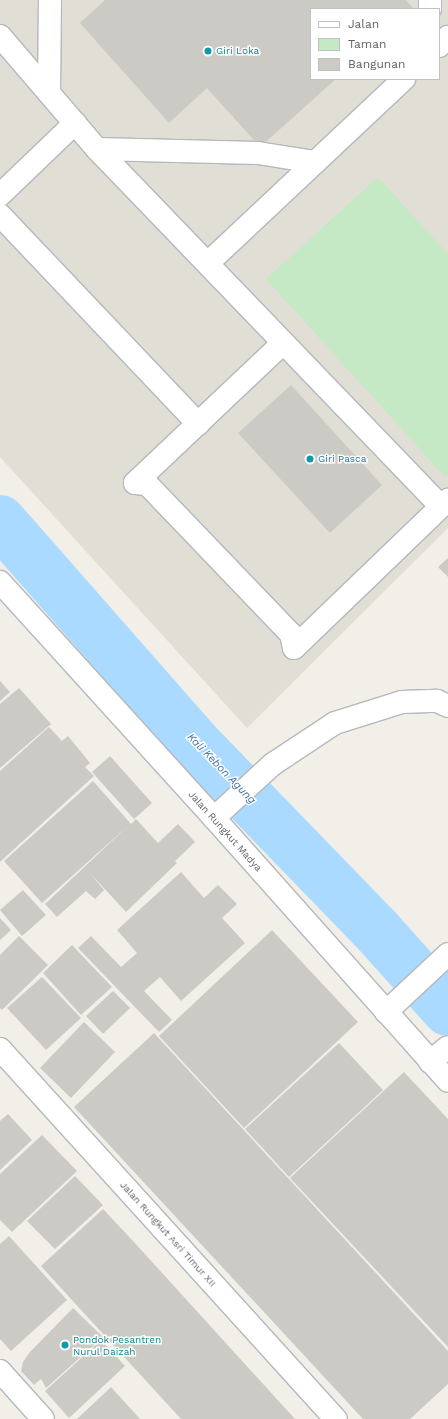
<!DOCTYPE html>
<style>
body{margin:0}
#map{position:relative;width:448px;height:1419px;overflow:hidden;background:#f1efe8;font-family:"Work Sans",sans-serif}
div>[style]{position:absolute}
.education>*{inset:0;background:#e1ded6}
.green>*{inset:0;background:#c5e8c5}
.river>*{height:52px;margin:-26px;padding:0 26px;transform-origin:26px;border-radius:26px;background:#aadaff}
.building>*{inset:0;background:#cccac5}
.roads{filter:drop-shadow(1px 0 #b5b8bc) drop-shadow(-1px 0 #b5b8bc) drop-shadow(0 1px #b5b8bc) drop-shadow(0 -1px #b5b8bc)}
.minor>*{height:22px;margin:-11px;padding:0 11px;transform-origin:11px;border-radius:11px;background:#fff}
.dots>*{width:11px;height:11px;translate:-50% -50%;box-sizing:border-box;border:2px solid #fff;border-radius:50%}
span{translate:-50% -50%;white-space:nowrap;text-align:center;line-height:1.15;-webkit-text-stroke:3px #fff;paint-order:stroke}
.culture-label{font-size:10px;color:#0d838f}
.left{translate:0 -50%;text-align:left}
.street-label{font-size:10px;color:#5f6368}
.water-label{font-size:11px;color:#4174aa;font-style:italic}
.legend{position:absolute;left:310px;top:8px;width:130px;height:72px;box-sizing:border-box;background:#fff;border:1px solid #bfc1c3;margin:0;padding:5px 7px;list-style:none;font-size:12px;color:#5f6368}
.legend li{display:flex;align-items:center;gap:8px;height:20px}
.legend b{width:20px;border:1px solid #bfc1c3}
</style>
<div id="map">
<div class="education">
<div style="clip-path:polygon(evenodd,0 0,448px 0,448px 528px,247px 728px,0 457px,0 0,311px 9px,439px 9px,439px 79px,311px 79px,311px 9px)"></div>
</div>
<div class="green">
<div style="clip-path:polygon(378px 177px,448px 254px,448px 474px,445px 477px,266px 279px)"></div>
</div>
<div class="river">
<div style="left:0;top:521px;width:295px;rotate:48.7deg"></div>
<div style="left:195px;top:743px;width:263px;rotate:45.9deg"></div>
<div style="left:378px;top:932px;width:105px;rotate:48.1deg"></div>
</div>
<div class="building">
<div style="clip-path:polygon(105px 0,406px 0,414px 9px,311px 9px,311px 79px,336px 79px,260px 147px,207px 88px,169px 123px,80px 23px)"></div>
<div style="clip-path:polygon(291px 385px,382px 485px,330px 533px,238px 433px)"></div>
<div style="clip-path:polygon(448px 558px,448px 577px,438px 567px)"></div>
<div style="clip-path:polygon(0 681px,10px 692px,0 701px)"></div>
<div style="clip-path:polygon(19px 688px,51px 724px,0 768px,0 704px)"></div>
<div style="clip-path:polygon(49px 727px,62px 741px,68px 736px,90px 763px,85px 767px,94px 776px,0 862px,0 771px)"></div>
<div style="clip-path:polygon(110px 756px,152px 803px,134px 819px,92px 772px)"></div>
<div style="clip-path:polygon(93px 781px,131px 824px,136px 819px,158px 843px,178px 824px,195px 842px,175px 861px,177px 863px,126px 912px,89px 872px,104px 890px,95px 899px,86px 891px,57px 917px,45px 904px,129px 825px,42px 903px,4px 861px)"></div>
<div style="clip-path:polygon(181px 872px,204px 898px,218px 885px,237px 904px,222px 918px,245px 943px,181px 1001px,160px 977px,144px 991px,172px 1020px,159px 1032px,78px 948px,91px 936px,121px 967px,137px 953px,117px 930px)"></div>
<div style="clip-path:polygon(23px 890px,46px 915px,22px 936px,0 910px)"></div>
<div style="clip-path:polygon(0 918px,11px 930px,0 940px)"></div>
<div style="clip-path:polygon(272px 930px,358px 1022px,244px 1128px,159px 1036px)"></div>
<div style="clip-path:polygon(19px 936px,48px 965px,2px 1010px,0 1008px,0 955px)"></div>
<div style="clip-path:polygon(72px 945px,112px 987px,81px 1015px,43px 973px)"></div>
<div style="clip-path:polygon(42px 977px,81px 1018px,46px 1050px,7px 1008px)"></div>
<div style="clip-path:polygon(113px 991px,130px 1008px,103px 1034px,86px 1016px)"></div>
<div style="clip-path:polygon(84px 1022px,115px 1052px,71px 1098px,40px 1068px)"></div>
<div style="clip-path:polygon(154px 1033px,448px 1351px,448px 1384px,410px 1419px,363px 1419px,74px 1107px)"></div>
<div style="clip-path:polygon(339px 1043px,383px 1090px,289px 1177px,245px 1129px)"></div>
<div style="clip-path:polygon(404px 1072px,448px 1119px,448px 1347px,290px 1178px)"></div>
<div style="clip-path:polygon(8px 1114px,32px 1140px,0 1170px,0 1121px)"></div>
<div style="clip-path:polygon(42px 1135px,77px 1171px,12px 1232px,0 1220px,0 1174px)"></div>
<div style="clip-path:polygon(75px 1176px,103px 1205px,55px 1249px,27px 1221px)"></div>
<div style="clip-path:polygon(103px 1209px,133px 1241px,295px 1419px,181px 1419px,71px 1299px,41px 1266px)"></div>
<div style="clip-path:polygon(9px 1236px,67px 1300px,11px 1351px,0 1339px,0 1244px)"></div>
<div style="clip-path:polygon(73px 1308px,103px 1337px,46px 1388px,41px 1379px,34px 1385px,21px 1371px,23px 1362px,29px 1353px)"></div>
<div style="clip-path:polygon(101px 1340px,125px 1366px,69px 1418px,45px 1391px)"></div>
<div style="clip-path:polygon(111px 1387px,140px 1419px,77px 1419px)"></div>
</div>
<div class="roads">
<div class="minor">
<div style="left:430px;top:0;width:9px;rotate:90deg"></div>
<div style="left:0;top:36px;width:149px;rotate:49.4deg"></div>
<div style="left:97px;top:149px;width:496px;rotate:46.1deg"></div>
<div style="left:439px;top:46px;width:13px;rotate:-45deg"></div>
<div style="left:49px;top:93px;width:93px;rotate:-89.4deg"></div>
<div style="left:97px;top:149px;width:161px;rotate:1.4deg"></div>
<div style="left:258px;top:153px;width:58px;rotate:9deg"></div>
<div style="left:0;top:195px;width:104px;rotate:-43.8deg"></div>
<div style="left:0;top:215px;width:288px;rotate:46.5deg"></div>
<div style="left:208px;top:263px;width:269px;rotate:-43.2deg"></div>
<div style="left:135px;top:483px;width:12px;rotate:5deg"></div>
<div style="left:147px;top:484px;width:208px;rotate:46.2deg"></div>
<div style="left:291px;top:634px;width:14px;rotate:78deg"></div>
<div style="left:135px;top:483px;width:204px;rotate:-43.4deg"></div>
<div style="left:0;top:582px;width:319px;rotate:47.8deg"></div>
<div style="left:214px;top:818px;width:352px;rotate:48.3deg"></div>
<div style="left:294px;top:648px;width:214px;rotate:-43.9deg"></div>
<div style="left:214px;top:818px;width:80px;rotate:-42.5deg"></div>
<div style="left:273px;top:764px;width:74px;rotate:-33.5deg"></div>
<div style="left:335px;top:723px;width:70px;rotate:-17.4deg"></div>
<div style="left:402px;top:702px;width:35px;rotate:-2deg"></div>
<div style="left:437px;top:701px;width:12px;rotate:24deg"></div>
<div style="left:386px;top:1012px;width:85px;rotate:-43.1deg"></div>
<div style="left:0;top:1049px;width:500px;rotate:47.8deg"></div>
<div style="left:430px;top:1062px;width:23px;rotate:-40deg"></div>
<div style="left:0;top:1371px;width:64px;rotate:48.1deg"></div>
</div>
</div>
<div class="dots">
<div style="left:208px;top:51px;background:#0f9aa8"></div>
<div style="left:310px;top:459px;background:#0f9aa8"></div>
<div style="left:65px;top:1345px;background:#0f9aa8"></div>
</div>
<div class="culture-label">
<span class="left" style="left:216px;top:51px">Giri Loka</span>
<span class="left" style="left:318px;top:459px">Giri Pasca</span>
<span class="left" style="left:73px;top:1345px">Pondok Pesantren<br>Nurul Daizah</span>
</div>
<div class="street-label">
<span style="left:225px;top:831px;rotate:48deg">Jalan Rungkut Madya</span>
<span style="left:168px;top:1234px;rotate:48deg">Jalan Rungkut Asri Timur XII</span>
</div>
<div class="water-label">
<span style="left:221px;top:769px;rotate:46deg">Kali Kebon Agung</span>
</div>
<ul class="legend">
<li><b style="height:5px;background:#fff"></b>Jalan</li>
<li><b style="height:11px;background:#c5e8c5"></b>Taman</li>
<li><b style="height:11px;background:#cccac5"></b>Bangunan</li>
</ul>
</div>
